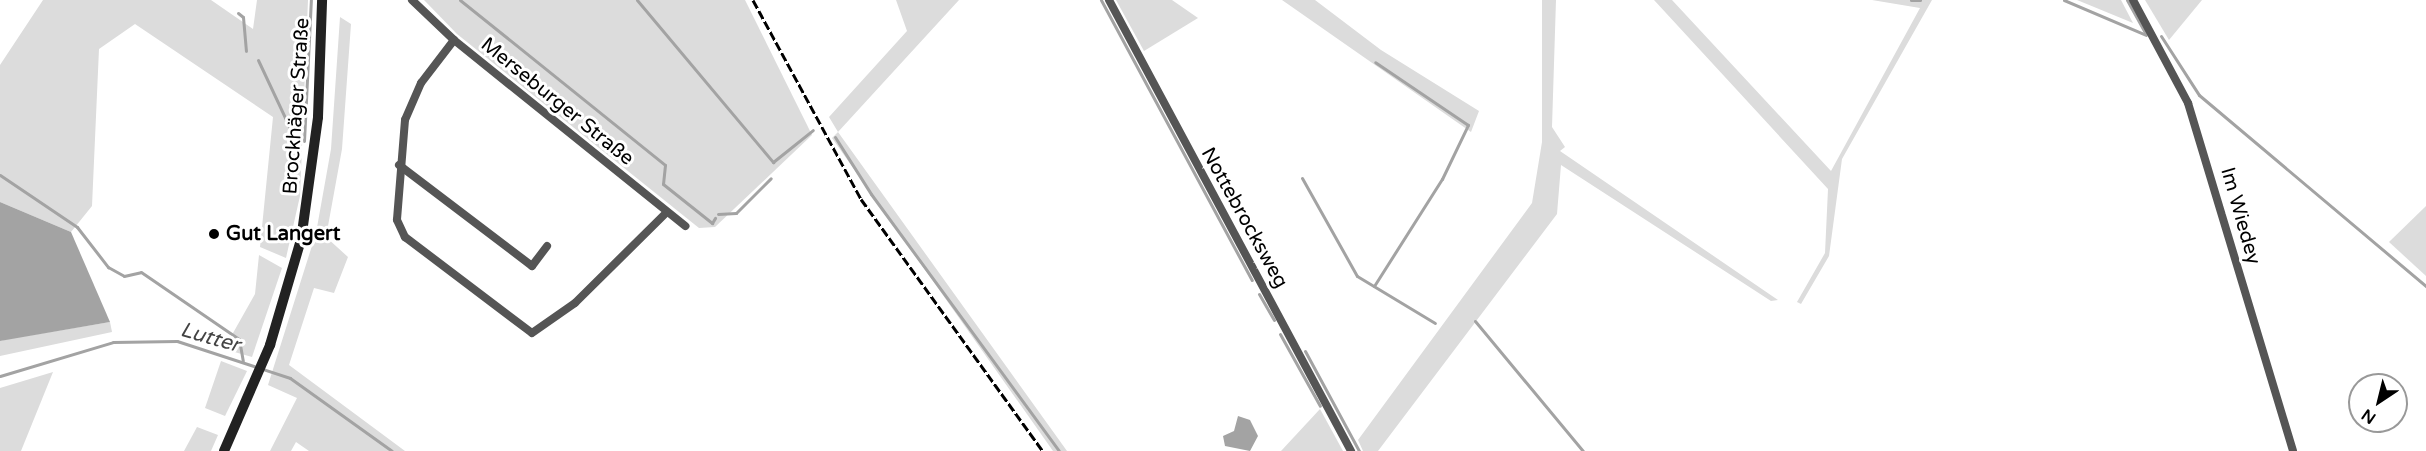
<!DOCTYPE html>
<meta charset="utf-8">
<style>
body{margin:0}
#map{position:relative;width:2426px;height:451px;overflow:hidden;background:#fff;font-family:"Varela Round",sans-serif}
div>[style]{position:absolute}
.green>*{inset:0;background:#dcdcdc}
.water>*{inset:0;background:#a3a3a3}
.stream>*{height:3px;margin:-1.5px;padding:0 1.5px;transform-origin:1.5px;border-radius:1.5px;background:#a3a3a3}
.street>*{height:8px;margin:-4px;padding:0 4px;transform-origin:4px;border-radius:4px;background:#555}
.secondary>*{height:10px;margin:-5px;padding:0 5px;transform-origin:5px;border-radius:5px;background:#222}
.rail>*{height:3px;margin-top:-1.5px;transform-origin:0;background:repeating-linear-gradient(90deg,#000 0 9px,transparent 0 12px)}
.dots>*{width:16px;height:16px;translate:-50% -50%;box-sizing:border-box;border:3px solid #fff;border-radius:50%}
span{translate:-50% -50%;white-space:nowrap;text-align:center;line-height:1.15;-webkit-text-stroke:6px #fff;paint-order:stroke}
.street-label{font-size:20px;color:#000}
.poi-label{font-size:20px;color:#000;font-weight:700}
.left{translate:0 -50%;text-align:left}
.water-label{font-size:21px;color:#444;font-style:italic}
.north{position:absolute;left:2348px;top:373px;width:60px;height:60px;box-sizing:border-box;background:#fff;border:2px solid #999;border-radius:50%;rotate:215deg;font-size:16px;font-weight:700;line-height:24px;text-align:center;color:#000}
.north::after{content:'';display:block;margin:auto;width:21px;height:27px;background:#000;clip-path:polygon(50% 0,100% 100%,50% 72%,0 100%)}
</style>
<div id="map">
<div class="green">
<div style="clip-path:polygon(43px 0,211px 0,253px 29px,257px 0,308px 0,300px 196px,286px 258px,260px 247px,273px 117px,135px 24px,99px 49px,92px 206px,71px 232px,0 202px,0 65px)"></div>
<div style="clip-path:polygon(424px 0,745px 0,812px 135px,715px 227px,699px 228px,457px 34px)"></div>
<div style="clip-path:polygon(896px 0,959px 0,838px 132px,1067px 451px,1053px 451px,832px 138px,838px 132px,829px 117px,907px 31px)"></div>
<div style="clip-path:polygon(1116px 0,1172px 0,1198px 18px,1144px 51px)"></div>
<div style="clip-path:polygon(1282px 0,1315px 0,1381px 50px,1479px 111px,1471px 132px)"></div>
<div style="clip-path:polygon(1542px 0,1556px 0,1552px 127px,1565px 147px,1560px 151px,1778px 300px,1771px 301px,1561px 165px,1557px 214px,1378px 451px,1363px 451px,1358px 440px,1532px 203px,1542px 142px)"></div>
<div style="clip-path:polygon(1654px 0,1672px 0,1831px 171px,1920px 8px,1872px 0,1932px 0,1842px 159px,1829px 256px,1801px 304px,1797px 302px,1825px 253px,1828px 189px)"></div>
<div style="clip-path:polygon(2077px 0,2121px 0,2133px 23px)"></div>
<div style="clip-path:polygon(2145px 0,2202px 0,2169px 40px)"></div>
<div style="clip-path:polygon(340px 17px,351px 24px,342px 149px,326px 237px,348px 257px,334px 293px,314px 288px,289px 365px,405px 451px,309px 451px,296px 442px,291px 451px,270px 451px,297px 398px,268px 385px,316px 233px,331px 149px)"></div>
<div style="clip-path:polygon(2426px 206px,2426px 276px,2389px 242px)"></div>
<div style="clip-path:polygon(259px 255px,282px 268px,252px 357px,224px 349px,255px 294px)"></div>
<div style="clip-path:polygon(110px 322px,112px 332px,0 356px,0 341px,8px 339px)"></div>
<div style="clip-path:polygon(221px 361px,247px 371px,225px 416px,205px 408px)"></div>
<div style="clip-path:polygon(53px 372px,21px 451px,0 451px,0 388px)"></div>
<div style="clip-path:polygon(1320px 409px,1343px 451px,1281px 451px)"></div>
<div style="clip-path:polygon(197px 427px,218px 435px,211px 451px,184px 451px)"></div>
</div>
<div class="water">
<div style="clip-path:polygon(0 202px,71px 232px,110px 322px,0 341px)"></div>
<div style="clip-path:polygon(1238px 416px,1250px 420px,1258px 436px,1250px 451px,1225px 446px,1223px 436px,1234px 431px)"></div>
</div>
<div class="stream">
<div style="left:460px;top:0;width:263px;rotate:38.8deg"></div>
<div style="left:665px;top:165px;width:19px;rotate:96deg"></div>
<div style="left:663px;top:184px;width:63px;rotate:38.5deg"></div>
<div style="left:712px;top:223px;width:6px;rotate:-59deg"></div>
<div style="left:637px;top:0;width:212px;rotate:50deg"></div>
<div style="left:773px;top:162px;width:51px;rotate:-38.7deg"></div>
<div style="left:1101px;top:0;width:318px;rotate:61.7deg"></div>
<div style="left:1911px;top:0;width:9px"></div>
<div style="left:2064px;top:0;width:89px;rotate:23.1deg"></div>
<div style="left:2127px;top:0;width:38px;rotate:61deg"></div>
<div style="left:238px;top:13px;width:6px;rotate:39deg"></div>
<div style="left:243px;top:17px;width:34px;rotate:85deg"></div>
<div style="left:2161px;top:36px;width:70px;rotate:57.2deg"></div>
<div style="left:2199px;top:95px;width:297px;rotate:40.1deg"></div>
<div style="left:258px;top:60px;width:85px;rotate:64.9deg"></div>
<div style="left:835px;top:137px;width:67px;rotate:57.7deg"></div>
<div style="left:871px;top:194px;width:318px;rotate:53.8deg"></div>
<div style="left:304px;top:141px;width:141px;rotate:-87.2deg"></div>
<div style="left:0;top:175px;width:93px;rotate:34deg"></div>
<div style="left:77px;top:227px;width:51px;rotate:52.2deg"></div>
<div style="left:108px;top:267px;width:18px;rotate:29deg"></div>
<div style="left:124px;top:276px;width:17px;rotate:-13deg"></div>
<div style="left:141px;top:272px;width:119px;rotate:34.4deg"></div>
<div style="left:239px;top:339px;width:22px;rotate:80deg"></div>
<div style="left:1302px;top:178px;width:112px;rotate:60.7deg"></div>
<div style="left:1357px;top:276px;width:91px;rotate:31.1deg"></div>
<div style="left:718px;top:214px;width:18px;rotate:-3deg"></div>
<div style="left:736px;top:213px;width:49px;rotate:-45deg"></div>
<div style="left:1374px;top:286px;width:127px;rotate:-57.6deg"></div>
<div style="left:1442px;top:179px;width:60px;rotate:-64.3deg"></div>
<div style="left:1468px;top:125px;width:112px;rotate:-145.9deg"></div>
<div style="left:1259px;top:294px;width:30px;rotate:60deg"></div>
<div style="left:1475px;top:321px;width:169px;rotate:50.3deg"></div>
<div style="left:1280px;top:334px;width:82px;rotate:60.9deg"></div>
<div style="left:1305px;top:351px;width:114px;rotate:61.6deg"></div>
<div style="left:0;top:376px;width:118px;rotate:-16.7deg"></div>
<div style="left:113px;top:342px;width:64px;rotate:-0.9deg"></div>
<div style="left:177px;top:341px;width:119px;rotate:18.1deg"></div>
<div style="left:290px;top:378px;width:125px;rotate:35.6deg"></div>
</div>
<div class="street">
<div style="left:412px;top:0;width:58px;rotate:43.6deg"></div>
<div style="left:454px;top:40px;width:297px;rotate:38.8deg"></div>
<div style="left:1109px;top:0;width:512px;rotate:61.78deg"></div>
<div style="left:2133px;top:0;width:117px;rotate:61.9deg"></div>
<div style="left:2188px;top:103px;width:363px;rotate:73.2deg"></div>
<div style="left:454px;top:40px;width:54px;rotate:127.5deg"></div>
<div style="left:421px;top:83px;width:40px;rotate:113.4deg"></div>
<div style="left:405px;top:120px;width:100px;rotate:94.6deg"></div>
<div style="left:397px;top:220px;width:19px;rotate:65deg"></div>
<div style="left:405px;top:237px;width:159px;rotate:37.1deg"></div>
<div style="left:532px;top:333px;width:52px;rotate:-34.9deg"></div>
<div style="left:575px;top:303px;width:129px;rotate:-44.7deg"></div>
<div style="left:399px;top:165px;width:167px;rotate:37.2deg"></div>
<div style="left:532px;top:266px;width:25px;rotate:-53deg"></div>
</div>
<div class="secondary">
<div style="left:224px;top:451px;width:116px;rotate:-66.5deg"></div>
<div style="left:270px;top:345px;width:109px;rotate:-73.6deg"></div>
<div style="left:301px;top:240px;width:124px;rotate:-82.1deg"></div>
<div style="left:318px;top:117px;width:117px;rotate:-88deg"></div>
</div>
<div class="rail">
<div style="left:753px;top:0;width:226px;rotate:61.5deg"></div>
<div style="left:861px;top:199px;width:311px;rotate:54.2deg"></div>
</div>
<div class="dots">
<div style="left:214px;top:234px;background:#000"></div>
</div>
<div class="street-label">
<span style="left:557px;top:102px;rotate:39deg">Merseburger Straße</span>
<span style="left:297px;top:106px;rotate:-86deg">Brockhäger Straße</span>
<span style="left:2240px;top:216px;rotate:74deg">Im Wiedey</span>
<span style="left:1244px;top:218px;rotate:61deg">Nottebrocksweg</span>
</div>
<div class="poi-label">
<span class="left" style="left:226px;top:234px">Gut Langert</span>
</div>
<div class="water-label">
<span style="left:210px;top:338px;rotate:16deg">Lutter</span>
</div>
<div class="north">N</div>
</div>
